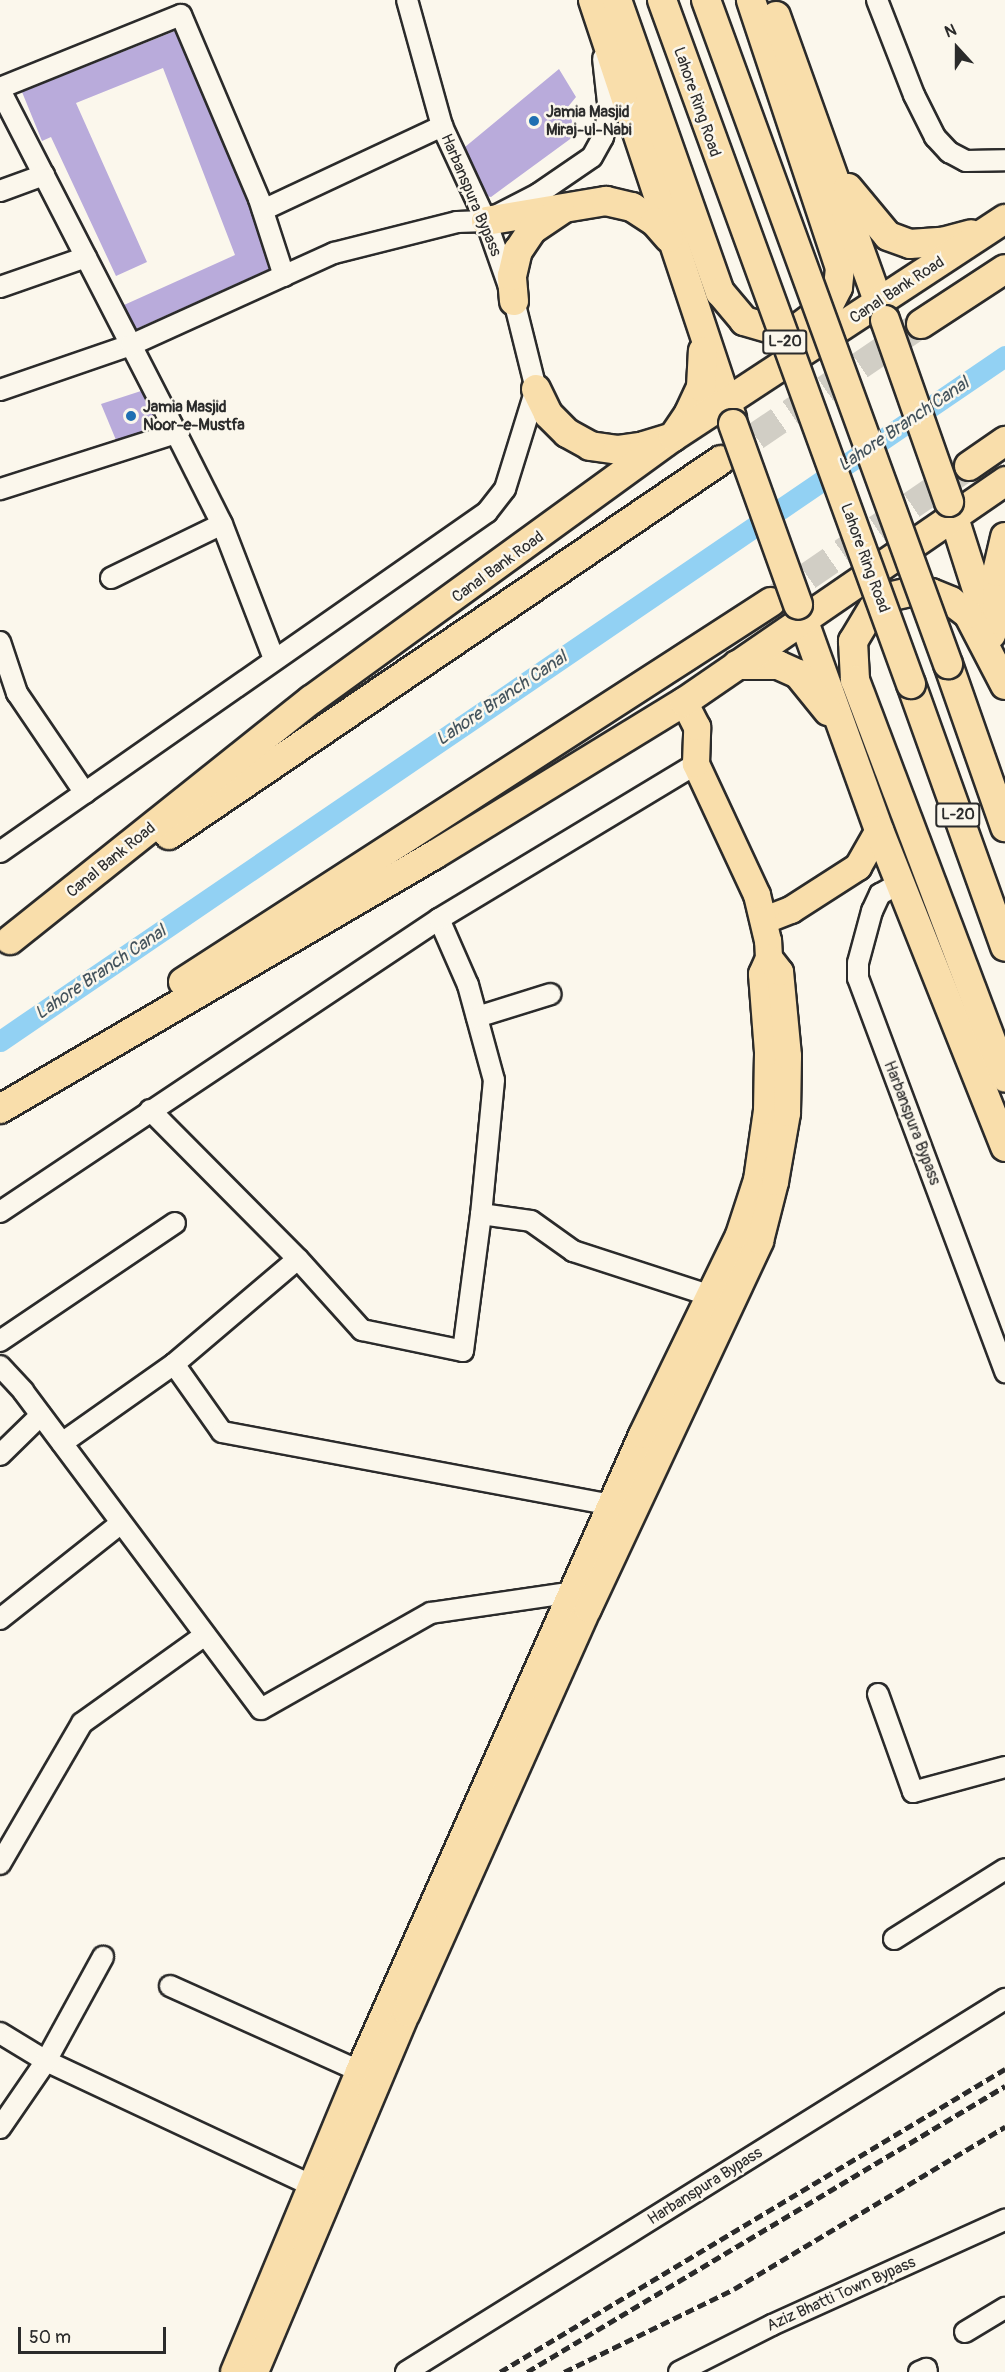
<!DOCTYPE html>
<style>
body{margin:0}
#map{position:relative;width:1005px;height:2372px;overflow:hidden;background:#fbf7ec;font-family:Pangolin,sans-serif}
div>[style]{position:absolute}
.canal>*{height:21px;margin:-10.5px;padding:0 10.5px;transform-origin:10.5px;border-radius:10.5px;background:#92d1f3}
.building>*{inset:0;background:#b9abdb}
.highway-tunnel>*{height:28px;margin-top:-14px;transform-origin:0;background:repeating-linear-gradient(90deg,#d1cec5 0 28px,transparent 0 42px)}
.roads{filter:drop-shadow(2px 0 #2b2b2b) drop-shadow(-2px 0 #2b2b2b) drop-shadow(0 2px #2b2b2b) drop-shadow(0 -2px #2b2b2b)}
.minor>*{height:20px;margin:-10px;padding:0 10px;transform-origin:10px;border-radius:10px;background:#fbf7ec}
.major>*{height:26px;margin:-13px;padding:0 13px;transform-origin:13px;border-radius:13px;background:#f9deab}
.highway>*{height:28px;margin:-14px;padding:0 14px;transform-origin:14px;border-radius:14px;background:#f9deab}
.rail>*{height:4.5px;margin-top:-2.25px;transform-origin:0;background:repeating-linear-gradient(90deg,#2b2b2b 0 9px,transparent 0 13.5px)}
.bridges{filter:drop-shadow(2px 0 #2b2b2b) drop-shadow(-2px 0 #2b2b2b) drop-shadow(0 2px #2b2b2b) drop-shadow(0 -2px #2b2b2b)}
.highway-bridge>*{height:28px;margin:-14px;padding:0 14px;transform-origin:14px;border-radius:14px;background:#f9deab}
.dots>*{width:16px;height:16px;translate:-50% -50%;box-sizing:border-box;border:3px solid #fbf7ec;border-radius:50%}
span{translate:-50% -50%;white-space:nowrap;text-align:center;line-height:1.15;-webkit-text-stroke:5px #fbf7ec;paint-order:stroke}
.shield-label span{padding:2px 4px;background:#fbf7ec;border:2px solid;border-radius:4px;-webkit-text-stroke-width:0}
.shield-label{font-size:15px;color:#2b2b2b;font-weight:700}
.street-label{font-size:16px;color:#2b2b2b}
.poi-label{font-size:16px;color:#2b2b2b;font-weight:700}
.left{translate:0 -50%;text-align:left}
.water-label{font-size:18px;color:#45545d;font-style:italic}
.north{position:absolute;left:927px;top:18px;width:60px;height:60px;-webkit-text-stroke:4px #fbf7ec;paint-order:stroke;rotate:339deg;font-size:16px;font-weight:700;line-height:24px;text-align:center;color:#2b2b2b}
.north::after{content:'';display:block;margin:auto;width:21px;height:27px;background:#2b2b2b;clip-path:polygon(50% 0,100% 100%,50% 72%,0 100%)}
.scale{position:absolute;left:18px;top:2327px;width:148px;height:27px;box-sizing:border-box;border:3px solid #2b2b2b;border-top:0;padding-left:8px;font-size:18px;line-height:21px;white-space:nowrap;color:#2b2b2b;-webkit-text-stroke:4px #fbf7ec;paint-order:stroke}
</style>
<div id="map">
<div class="canal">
<div style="left:0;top:1041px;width:1216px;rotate:-34.28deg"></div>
</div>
<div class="building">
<div style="clip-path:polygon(175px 31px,248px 203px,269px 269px,136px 329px,124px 305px,235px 255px,163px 68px,76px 103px,147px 262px,116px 276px,51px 137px,42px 141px,22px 92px)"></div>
<div style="clip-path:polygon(559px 69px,576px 97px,567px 108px,577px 134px,491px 197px,487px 196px,465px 147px)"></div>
<div style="clip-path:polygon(141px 391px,159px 426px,116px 440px,101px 404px)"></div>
</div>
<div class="highway-tunnel">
<div style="left:721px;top:460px;width:242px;rotate:-34.2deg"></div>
<div style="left:773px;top:600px;width:237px;rotate:-34.4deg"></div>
</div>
<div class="roads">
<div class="minor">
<div style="left:877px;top:0;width:102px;rotate:68.7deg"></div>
<div style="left:914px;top:95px;width:47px;rotate:63.4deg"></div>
<div style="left:935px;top:137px;width:21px;rotate:47deg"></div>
<div style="left:949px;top:152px;width:19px;rotate:28deg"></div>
<div style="left:966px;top:161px;width:39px;rotate:-1deg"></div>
<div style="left:0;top:88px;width:195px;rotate:-22deg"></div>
<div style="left:181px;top:15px;width:200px;rotate:67deg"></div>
<div style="left:259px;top:199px;width:81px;rotate:72deg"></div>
<div style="left:0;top:90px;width:386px;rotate:62.8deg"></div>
<div style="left:176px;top:433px;width:185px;rotate:162.3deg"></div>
<div style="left:0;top:191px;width:47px;rotate:-20deg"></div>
<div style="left:263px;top:210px;width:198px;rotate:-25.1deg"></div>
<div style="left:0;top:287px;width:91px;rotate:-19.2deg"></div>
<div style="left:0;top:390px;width:139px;rotate:-19deg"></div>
<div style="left:131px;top:345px;width:223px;rotate:-24.4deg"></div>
<div style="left:334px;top:253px;width:127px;rotate:-14.1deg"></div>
<div style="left:457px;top:222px;width:29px;rotate:-2deg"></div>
<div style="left:486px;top:221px;width:59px;rotate:-27.4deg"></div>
<div style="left:538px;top:194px;width:65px;rotate:-34.4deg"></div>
<div style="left:592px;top:157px;width:23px;rotate:-61deg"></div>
<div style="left:603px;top:137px;width:26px;rotate:-77deg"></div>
<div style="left:609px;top:112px;width:54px;rotate:-96.3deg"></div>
<div style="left:176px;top:433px;width:102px;rotate:63.2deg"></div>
<div style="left:222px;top:524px;width:145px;rotate:68.9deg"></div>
<div style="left:111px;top:578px;width:123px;rotate:-25.9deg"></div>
<div style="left:0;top:642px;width:54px;rotate:71.6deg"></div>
<div style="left:17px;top:693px;width:121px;rotate:55.8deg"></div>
<div style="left:0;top:852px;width:594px;rotate:-34.92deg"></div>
<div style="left:487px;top:512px;width:29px;rotate:-52deg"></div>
<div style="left:505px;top:489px;width:105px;rotate:-72.8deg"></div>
<div style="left:536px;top:389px;width:91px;rotate:-104deg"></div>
<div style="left:514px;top:301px;width:85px;rotate:-109.3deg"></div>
<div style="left:486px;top:221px;width:105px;rotate:-114.9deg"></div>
<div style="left:442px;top:126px;width:131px;rotate:-105.5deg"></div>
<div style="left:900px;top:883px;width:23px;rotate:151deg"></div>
<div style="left:880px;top:894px;width:19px;rotate:115deg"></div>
<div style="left:872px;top:911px;width:54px;rotate:105.1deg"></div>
<div style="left:858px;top:963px;width:15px;rotate:90deg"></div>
<div style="left:858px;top:978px;width:421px;rotate:69.5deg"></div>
<div style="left:439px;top:919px;width:72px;rotate:66.3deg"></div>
<div style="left:468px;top:985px;width:98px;rotate:74.7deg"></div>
<div style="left:494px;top:1080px;width:135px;rotate:95.5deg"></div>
<div style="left:477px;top:1017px;width:77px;rotate:-17.3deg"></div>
<div style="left:150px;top:1110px;width:210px;rotate:45.2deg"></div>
<div style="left:0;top:1212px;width:528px;rotate:-33.72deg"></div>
<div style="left:439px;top:919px;width:300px;rotate:-31.1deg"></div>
<div style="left:0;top:1341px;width:211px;rotate:-34deg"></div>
<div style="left:174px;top:1364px;width:162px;rotate:-40.3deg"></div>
<div style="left:298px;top:1259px;width:96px;rotate:48deg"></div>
<div style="left:362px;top:1330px;width:103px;rotate:11.7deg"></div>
<div style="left:463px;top:1351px;width:138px;rotate:-82.5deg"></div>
<div style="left:481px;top:1214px;width:50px;rotate:8deg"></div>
<div style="left:531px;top:1221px;width:52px;rotate:35.5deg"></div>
<div style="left:573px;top:1251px;width:156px;rotate:18deg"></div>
<div style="left:0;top:1366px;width:34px;rotate:47deg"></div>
<div style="left:23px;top:1391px;width:397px;rotate:53.2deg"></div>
<div style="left:261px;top:1709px;width:195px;rotate:-29.5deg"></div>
<div style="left:431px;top:1613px;width:153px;rotate:-8.3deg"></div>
<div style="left:62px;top:1443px;width:137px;rotate:-35.2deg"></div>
<div style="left:174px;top:1364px;width:83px;rotate:54.8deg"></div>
<div style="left:222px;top:1432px;width:407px;rotate:10.6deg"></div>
<div style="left:0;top:1455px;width:57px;rotate:-44.3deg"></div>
<div style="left:0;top:1619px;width:154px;rotate:-38.4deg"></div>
<div style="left:878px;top:1694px;width:104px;rotate:70.3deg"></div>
<div style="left:913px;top:1792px;width:95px;rotate:-15.2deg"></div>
<div style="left:0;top:1864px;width:163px;rotate:-59.8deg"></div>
<div style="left:82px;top:1723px;width:151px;rotate:-35.6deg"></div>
<div style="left:894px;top:1939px;width:131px;rotate:-32.2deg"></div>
<div style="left:170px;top:1986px;width:207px;rotate:24.2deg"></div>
<div style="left:0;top:2033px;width:54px;rotate:31.3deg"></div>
<div style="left:46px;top:2061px;width:295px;rotate:25.1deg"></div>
<div style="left:0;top:2128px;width:81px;rotate:-55.5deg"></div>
<div style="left:46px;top:2061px;width:119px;rotate:-61.3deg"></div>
<div style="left:965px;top:2332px;width:47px;rotate:-31deg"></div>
<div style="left:406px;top:2372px;width:706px;rotate:-31.91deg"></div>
<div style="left:679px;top:2372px;width:104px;rotate:-26.8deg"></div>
<div style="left:772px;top:2325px;width:256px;rotate:-24.3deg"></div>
<div style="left:919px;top:2372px;width:8px;rotate:-23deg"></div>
<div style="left:926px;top:2369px;width:3px;rotate:72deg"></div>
</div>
<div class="major">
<div style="left:765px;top:920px;width:28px;rotate:-21deg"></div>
<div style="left:791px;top:910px;width:80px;rotate:-32.7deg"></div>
<div style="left:858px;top:867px;width:43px;rotate:-60.4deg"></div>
<div style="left:234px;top:2372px;width:326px;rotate:-67.4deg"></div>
<div style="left:359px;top:2071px;width:696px;rotate:-66.01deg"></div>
<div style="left:642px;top:1435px;width:222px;rotate:-64.1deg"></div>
<div style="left:739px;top:1235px;width:58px;rotate:-71.9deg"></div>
<div style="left:757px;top:1180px;width:70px;rotate:-81.8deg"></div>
<div style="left:767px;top:1111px;width:59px;rotate:-89deg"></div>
<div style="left:768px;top:1052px;width:78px;rotate:-94.4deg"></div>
<div style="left:762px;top:974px;width:17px;rotate:-66deg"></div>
<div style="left:769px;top:958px;width:17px;rotate:-93deg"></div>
<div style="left:768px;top:941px;width:47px;rotate:-103.4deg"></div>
<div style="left:757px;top:895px;width:145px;rotate:-115deg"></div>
<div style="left:696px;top:764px;width:37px;rotate:-88deg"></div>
<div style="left:697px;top:727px;width:28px;rotate:-117deg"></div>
<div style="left:255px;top:2372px;width:390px;rotate:-67.1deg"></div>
<div style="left:407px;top:2013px;width:443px;rotate:-65.9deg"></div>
<div style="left:588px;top:1609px;width:406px;rotate:-64.9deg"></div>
<div style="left:760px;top:1241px;width:61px;rotate:-75.7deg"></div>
<div style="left:775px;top:1182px;width:70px;rotate:-80.1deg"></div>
<div style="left:787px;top:1113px;width:57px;rotate:-89deg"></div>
<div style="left:788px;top:1056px;width:84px;rotate:-95.4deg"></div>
<div style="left:780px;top:972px;width:18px;rotate:-128deg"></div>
</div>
<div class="highway">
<div style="left:593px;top:0;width:441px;rotate:71.6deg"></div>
<div style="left:617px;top:0;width:310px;rotate:70.6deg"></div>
<div style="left:720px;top:292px;width:38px;rotate:50deg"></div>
<div style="left:744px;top:321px;width:36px;rotate:16deg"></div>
<div style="left:779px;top:331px;width:19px;rotate:-9deg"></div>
<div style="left:798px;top:328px;width:39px;rotate:-37deg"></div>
<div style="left:829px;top:305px;width:20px;rotate:-63deg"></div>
<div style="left:838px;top:287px;width:19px;rotate:-84deg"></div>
<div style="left:840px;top:268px;width:282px;rotate:-108.4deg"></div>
<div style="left:776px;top:16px;width:323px;rotate:70.3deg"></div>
<div style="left:848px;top:188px;width:62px;rotate:50.2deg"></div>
<div style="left:888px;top:236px;width:23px;rotate:20deg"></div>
<div style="left:910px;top:244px;width:32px;rotate:-4deg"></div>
<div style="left:942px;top:242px;width:30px;rotate:-15deg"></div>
<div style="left:486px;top:221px;width:122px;rotate:-9.5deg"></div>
<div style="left:606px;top:201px;width:27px;rotate:13deg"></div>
<div style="left:632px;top:207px;width:27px;rotate:33deg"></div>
<div style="left:655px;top:222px;width:21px;rotate:49deg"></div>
<div style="left:514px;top:301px;width:25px;rotate:-95deg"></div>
<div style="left:512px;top:276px;width:26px;rotate:-77deg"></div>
<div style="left:518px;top:251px;width:25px;rotate:-56deg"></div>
<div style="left:532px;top:230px;width:34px;rotate:-34deg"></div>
<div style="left:921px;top:324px;width:100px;rotate:-33.2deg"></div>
<div style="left:536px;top:389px;width:28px;rotate:64deg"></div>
<div style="left:548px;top:414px;width:27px;rotate:45deg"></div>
<div style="left:567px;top:433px;width:26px;rotate:29deg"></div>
<div style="left:590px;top:446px;width:27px;rotate:8deg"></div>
<div style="left:617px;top:450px;width:27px;rotate:-8deg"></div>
<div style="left:644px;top:446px;width:30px;rotate:-17deg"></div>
<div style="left:673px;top:437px;width:29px;rotate:-56deg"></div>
<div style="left:689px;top:413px;width:29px;rotate:-65deg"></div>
<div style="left:701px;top:387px;width:36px;rotate:-87deg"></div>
<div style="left:969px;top:466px;width:44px;rotate:-34.8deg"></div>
<div style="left:949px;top:502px;width:139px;rotate:72.3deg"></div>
<div style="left:798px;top:605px;width:239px;rotate:70.2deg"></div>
<div style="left:879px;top:830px;width:341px;rotate:68.3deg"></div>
<div style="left:998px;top:620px;width:48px;rotate:-91.2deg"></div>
<div style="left:997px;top:572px;width:36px;rotate:-77deg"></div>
<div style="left:948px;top:664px;width:173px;rotate:70.7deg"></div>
<div style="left:737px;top:665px;width:41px"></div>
<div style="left:778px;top:665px;width:22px;rotate:24deg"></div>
<div style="left:798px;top:674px;width:48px;rotate:51deg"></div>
<div style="left:911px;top:684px;width:279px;rotate:70.3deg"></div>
<div style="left:1005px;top:685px;width:80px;rotate:-117.5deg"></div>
<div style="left:968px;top:614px;width:21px;rotate:-143deg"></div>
<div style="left:951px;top:601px;width:22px;rotate:-158deg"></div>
<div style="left:931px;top:593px;width:21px;rotate:-177deg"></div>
<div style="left:910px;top:592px;width:22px;rotate:167deg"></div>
<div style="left:889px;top:597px;width:19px;rotate:145deg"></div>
<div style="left:873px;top:608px;width:39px;rotate:121deg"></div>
<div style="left:853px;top:641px;width:39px;rotate:87deg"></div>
<div style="left:855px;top:680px;width:425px;rotate:69.3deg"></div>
<div style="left:169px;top:835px;width:667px;rotate:-34.19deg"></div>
<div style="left:10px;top:940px;width:385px;rotate:-38.6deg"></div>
<div style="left:311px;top:700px;width:447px;rotate:-36deg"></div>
<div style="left:673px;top:437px;width:397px;rotate:-33.3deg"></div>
<div style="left:183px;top:982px;width:700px;rotate:-32.87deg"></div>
<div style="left:0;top:1109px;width:503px;rotate:-30.34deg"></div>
<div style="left:434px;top:855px;width:293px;rotate:-31.5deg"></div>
<div style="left:684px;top:702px;width:390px;rotate:-34.5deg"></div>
</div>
</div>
<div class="rail">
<div style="left:500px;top:2372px;width:589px;rotate:-30.96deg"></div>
<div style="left:527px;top:2372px;width:557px;rotate:-30.89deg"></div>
<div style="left:564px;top:2372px;width:189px;rotate:-26deg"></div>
<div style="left:734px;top:2289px;width:316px;rotate:-30.9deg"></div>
</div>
<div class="bridges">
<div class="highway-bridge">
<div style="left:662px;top:0;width:728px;rotate:70deg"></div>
<div style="left:706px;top:0;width:707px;rotate:69.98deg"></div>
<div style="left:885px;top:320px;width:193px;rotate:70.6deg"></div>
<div style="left:733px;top:424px;width:192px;rotate:70.2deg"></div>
</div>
</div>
<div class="dots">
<div style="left:534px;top:121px;background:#1f6fb2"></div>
<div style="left:131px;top:416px;background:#1f6fb2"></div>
</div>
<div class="shield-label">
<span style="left:785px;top:342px">L-20</span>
<span style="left:958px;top:815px">L-20</span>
</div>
<div class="street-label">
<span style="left:697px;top:102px;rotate:71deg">Lahore Ring Road</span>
<span style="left:471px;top:195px;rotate:67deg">Harbanspura Bypass</span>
<span style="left:897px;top:290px;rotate:-33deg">Canal Bank Road</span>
<span style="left:865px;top:558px;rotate:70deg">Lahore Ring Road</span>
<span style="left:498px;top:567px;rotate:-36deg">Canal Bank Road</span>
<span style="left:111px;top:860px;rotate:-39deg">Canal Bank Road</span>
<span style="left:912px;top:1123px;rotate:69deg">Harbanspura Bypass</span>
<span style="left:705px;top:2186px;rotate:-32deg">Harbanspura Bypass</span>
<span style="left:841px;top:2294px;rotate:-24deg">Aziz Bhatti Town Bypass</span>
</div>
<div class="poi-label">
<span class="left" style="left:546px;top:121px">Jamia Masjid<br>Miraj-ul-Nabi</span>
<span class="left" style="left:143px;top:416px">Jamia Masjid<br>Noor-e-Mustfa</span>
</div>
<div class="water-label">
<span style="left:904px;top:425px;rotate:-34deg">Lahore Branch Canal</span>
<span style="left:502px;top:699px;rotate:-34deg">Lahore Branch Canal</span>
<span style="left:101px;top:973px;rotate:-34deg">Lahore Branch Canal</span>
</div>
<div class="north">N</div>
<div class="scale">50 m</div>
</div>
